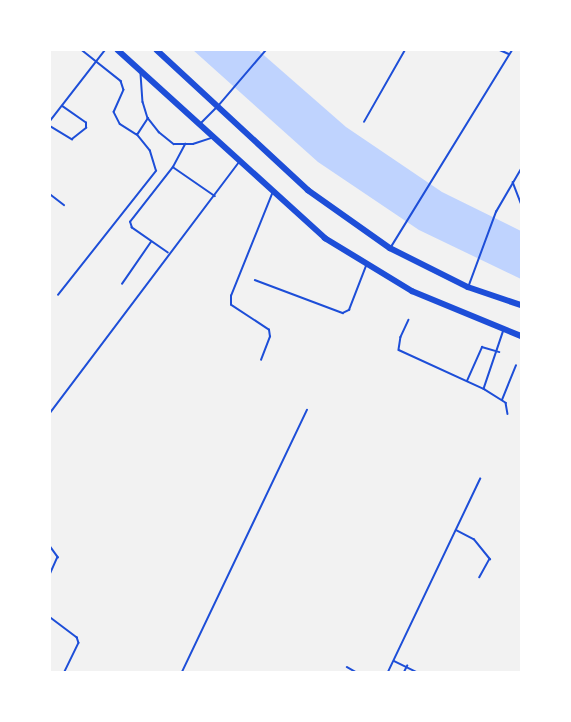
<!DOCTYPE html>
<style>
body{margin:0}
#map{position:relative;width:571px;height:722px;overflow:hidden;background:#f2f2f2;font-family:Literata,serif}
div>[style]{position:absolute}
.water>*{inset:0;background:#bfd3fe}
.path>*{height:1.5px;margin:-0.75px;padding:0 0.75px;transform-origin:0.75px;border-radius:0.75px;background:#1d4ed8}
.service>*{height:1.5px;margin:-0.75px;padding:0 0.75px;transform-origin:0.75px;border-radius:0.75px;background:#1d4ed8}
.trunk>*{height:5.5px;margin:-2.75px;padding:0 2.75px;transform-origin:2.75px;border-radius:2.75px;background:#1d4ed8}
span{translate:-50% -50%;white-space:nowrap;text-align:center;line-height:1.15;-webkit-text-stroke:4px #fff;paint-order:stroke}
.frame{position:absolute;inset:0;border:51px solid #fff;pointer-events:none}
</style>
<div id="map">
<div class="water">
<div style="clip-path:polygon(193px 50px,258px 50px,346px 127px,442px 192px,521px 231px,521px 279px,419px 230px,318px 162px)"></div>
</div>
<div class="path">
<div style="left:182px;top:672px;width:290px;rotate:-64.5deg"></div>
</div>
<div class="service">
<div style="left:82px;top:50px;width:50px;rotate:38.5deg"></div>
<div style="left:121px;top:81px;width:9px;rotate:72deg"></div>
<div style="left:124px;top:90px;width:24px;rotate:114deg"></div>
<div style="left:114px;top:112px;width:13px;rotate:63deg"></div>
<div style="left:120px;top:124px;width:19px;rotate:32deg"></div>
<div style="left:500px;top:50px;width:10px;rotate:24deg"></div>
<div style="left:141px;top:74px;width:28px;rotate:86deg"></div>
<div style="left:143px;top:102px;width:17px;rotate:73deg"></div>
<div style="left:148px;top:118px;width:18px;rotate:52deg"></div>
<div style="left:159px;top:132px;width:19px;rotate:39deg"></div>
<div style="left:174px;top:144px;width:19px"></div>
<div style="left:193px;top:144px;width:20px;rotate:-18deg"></div>
<div style="left:219px;top:105px;width:72px;rotate:-49.5deg"></div>
<div style="left:50px;top:121px;width:90px;rotate:-52.2deg"></div>
<div style="left:364px;top:122px;width:83px;rotate:-60.3deg"></div>
<div style="left:201px;top:123px;width:21px;rotate:-45deg"></div>
<div style="left:50px;top:126px;width:26px;rotate:31deg"></div>
<div style="left:72px;top:139px;width:18px;rotate:-38deg"></div>
<div style="left:86px;top:128px;width:5px;rotate:-90deg"></div>
<div style="left:86px;top:123px;width:29px;rotate:-145deg"></div>
<div style="left:173px;top:167px;width:51px;rotate:34.6deg"></div>
<div style="left:513px;top:182px;width:22px;rotate:69deg"></div>
<div style="left:50px;top:194px;width:18px;rotate:38deg"></div>
<div style="left:391px;top:247px;width:231px;rotate:-58.4deg"></div>
<div style="left:168px;top:253px;width:44px;rotate:-145.2deg"></div>
<div style="left:132px;top:228px;width:6px;rotate:-108deg"></div>
<div style="left:130px;top:222px;width:70px;rotate:-52deg"></div>
<div style="left:173px;top:167px;width:26px;rotate:-62deg"></div>
<div style="left:255px;top:280px;width:94px;rotate:20.6deg"></div>
<div style="left:343px;top:313px;width:7px;rotate:-27deg"></div>
<div style="left:349px;top:310px;width:47px;rotate:-68.9deg"></div>
<div style="left:122px;top:284px;width:51px;rotate:-55.4deg"></div>
<div style="left:469px;top:285px;width:78px;rotate:-69.7deg"></div>
<div style="left:496px;top:212px;width:50px;rotate:-59.8deg"></div>
<div style="left:58px;top:295px;width:158px;rotate:-51.7deg"></div>
<div style="left:156px;top:171px;width:21px;rotate:-107deg"></div>
<div style="left:150px;top:151px;width:21px;rotate:-129deg"></div>
<div style="left:137px;top:135px;width:20px;rotate:-57deg"></div>
<div style="left:409px;top:320px;width:19px;rotate:115deg"></div>
<div style="left:401px;top:337px;width:13px;rotate:99deg"></div>
<div style="left:399px;top:350px;width:94px;rotate:24.6deg"></div>
<div style="left:504px;top:330px;width:62px;rotate:108.7deg"></div>
<div style="left:484px;top:389px;width:26px;rotate:32deg"></div>
<div style="left:506px;top:403px;width:11px;rotate:80deg"></div>
<div style="left:261px;top:360px;width:25px;rotate:-69deg"></div>
<div style="left:270px;top:337px;width:7px;rotate:-98deg"></div>
<div style="left:269px;top:330px;width:45px;rotate:-146.7deg"></div>
<div style="left:231px;top:305px;width:9px;rotate:-90deg"></div>
<div style="left:231px;top:296px;width:110px;rotate:-68.1deg"></div>
<div style="left:467px;top:381px;width:37px;rotate:-66deg"></div>
<div style="left:482px;top:347px;width:18px;rotate:16deg"></div>
<div style="left:502px;top:400px;width:37px;rotate:-68deg"></div>
<div style="left:50px;top:413px;width:314px;rotate:-53deg"></div>
<div style="left:456px;top:530px;width:20px;rotate:27deg"></div>
<div style="left:474px;top:539px;width:26px;rotate:51deg"></div>
<div style="left:490px;top:559px;width:21px;rotate:119deg"></div>
<div style="left:50px;top:546px;width:14px;rotate:54deg"></div>
<div style="left:58px;top:557px;width:20px;rotate:114deg"></div>
<div style="left:50px;top:617px;width:34px;rotate:37deg"></div>
<div style="left:77px;top:637px;width:6px;rotate:72deg"></div>
<div style="left:79px;top:643px;width:32px;rotate:116deg"></div>
<div style="left:394px;top:661px;width:25px;rotate:26deg"></div>
<div style="left:347px;top:667px;width:10px;rotate:29deg"></div>
<div style="left:388px;top:672px;width:214px;rotate:-64.5deg"></div>
<div style="left:404px;top:672px;width:7px;rotate:-63deg"></div>
</div>
<div class="trunk">
<div style="left:118px;top:50px;width:280px;rotate:42.2deg"></div>
<div style="left:325px;top:238px;width:102px;rotate:31.3deg"></div>
<div style="left:412px;top:291px;width:118px;rotate:22.4deg"></div>
<div style="left:157px;top:50px;width:206px;rotate:42.8deg"></div>
<div style="left:308px;top:190px;width:100px;rotate:35.3deg"></div>
<div style="left:390px;top:248px;width:87px;rotate:26.6deg"></div>
<div style="left:468px;top:287px;width:56px;rotate:18.8deg"></div>
</div>
<div class="frame"></div>
</div>
